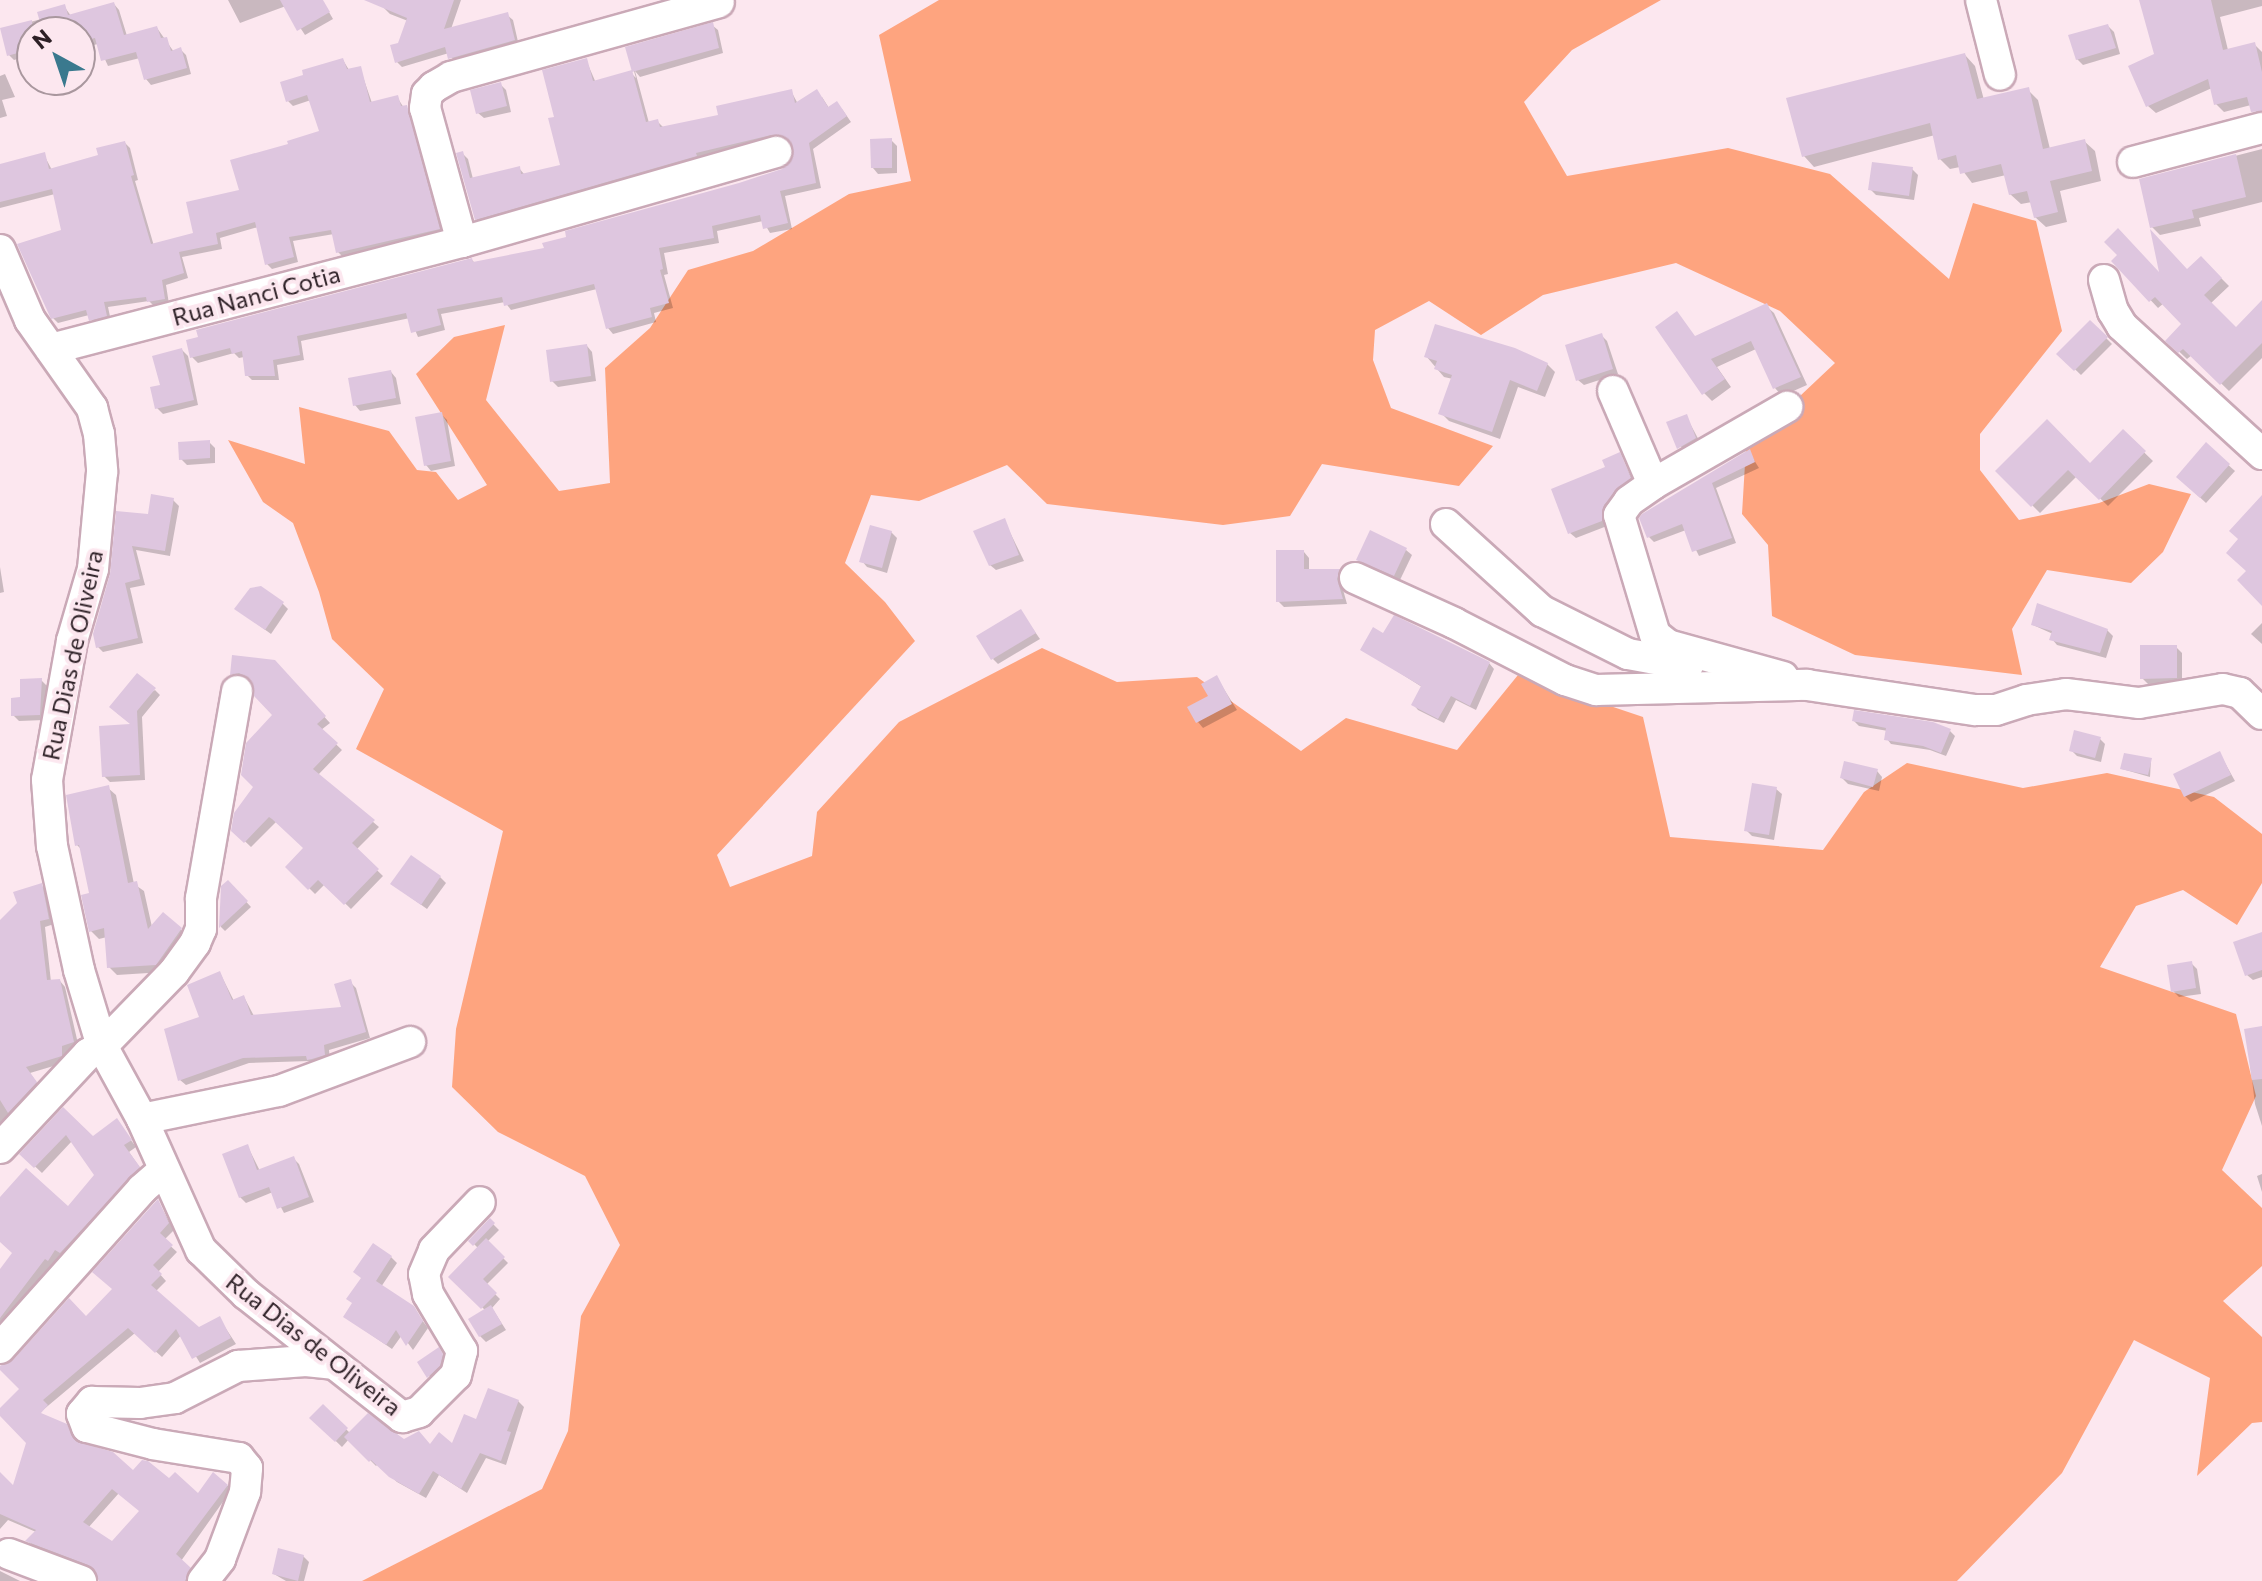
<!DOCTYPE html>
<style>
body{margin:0}
#map{position:relative;width:2262px;height:1581px;overflow:hidden;background:#fce7ef;font-family:Commissioner,sans-serif}
div>[style]{position:absolute}
.forest>*{inset:0;background:#fea47f}
.shadow>*{inset:0;background:#0003}
.building>*{inset:0;background:#dec6df}
.roads{filter:drop-shadow(2px 0 #caa9b7) drop-shadow(-2px 0 #caa9b7) drop-shadow(0 2px #caa9b7) drop-shadow(0 -2px #caa9b7)}
.minor>*{height:30px;margin:-15px;padding:0 15px;transform-origin:15px;border-radius:15px;background:#fff}
span{translate:-50% -50%;white-space:nowrap;text-align:center;line-height:1.15;-webkit-text-stroke:8px #fce7ef;paint-order:stroke}
.street-label{font-size:24px;color:#2c1f25}
.north{position:absolute;left:16px;top:16px;width:80px;height:80px;box-sizing:border-box;background:#fce7ef;border:2px solid #a9979e;border-radius:50%;rotate:320deg;font-size:22px;font-weight:700;line-height:32px;text-align:center;color:#2c1f25}
.north::after{content:'';display:block;margin:auto;width:28px;height:36px;background:#3a798e;clip-path:polygon(50% 0,100% 100%,50% 72%,0 100%)}
</style>
<div id="map">
<div class="forest">
<div style="clip-path:polygon(939px 0,1661px 0,1572px 50px,1524px 102px,1567px 176px,1728px 148px,1830px 174px,1949px 279px,1973px 203px,2036px 221px,2062px 331px,1980px 434px,1980px 470px,2019px 520px,2099px 503px,2149px 484px,2191px 494px,2163px 552px,2131px 583px,2047px 570px,2012px 629px,2022px 675px,1855px 655px,1772px 616px,1768px 545px,1742px 514px,1746px 447px,1835px 363px,1780px 311px,1676px 263px,1543px 295px,1481px 335px,1429px 301px,1375px 330px,1373px 360px,1391px 408px,1493px 446px,1459px 486px,1322px 464px,1290px 516px,1223px 525px,1047px 504px,1007px 465px,919px 501px,871px 495px,845px 563px,885px 602px,915px 641px,717px 855px,730px 887px,812px 856px,817px 812px,899px 722px,1042px 648px,1117px 682px,1197px 677px,1301px 751px,1346px 718px,1457px 750px,1518px 675px,1643px 717px,1670px 837px,1823px 850px,1864px 792px,1907px 763px,2023px 788px,2107px 773px,2214px 797px,2262px 834px,2262px 883px,2237px 925px,2183px 890px,2136px 906px,2100px 967px,2236px 1014px,2256px 1096px,2222px 1170px,2262px 1208px,2262px 1266px,2223px 1301px,2262px 1337px,2262px 1422px,2252px 1423px,2197px 1476px,2210px 1378px,2134px 1340px,2062px 1473px,1957px 1581px,362px 1581px,542px 1489px,568px 1431px,581px 1316px,620px 1245px,585px 1176px,498px 1132px,452px 1087px,456px 1029px,503px 831px,356px 749px,384px 689px,332px 639px,319px 592px,293px 523px,263px 502px,228px 440px,305px 464px,299px 407px,389px 431px,417px 470px,436px 472px,458px 500px,487px 485px,416px 374px,454px 337px,505px 325px,486px 400px,559px 491px,610px 483px,605px 368px,650px 328px,688px 270px,753px 251px,849px 194px,911px 181px,879px 35px)"></div>
</div>
<div class="shadow">
<div style="clip-path:polygon(228px 0,322px 0,333px 19px,305px 35px,286px 6px,240px 23px)"></div>
<div style="clip-path:polygon(387px 0,461px 0,451px 29px,507px 15px,513px 20px,519px 46px,456px 64px,449px 53px,402px 67px,397px 62px,408px 21px,390px 14px,384px 8px)"></div>
<div style="clip-path:polygon(2141px 0,2262px 0,2262px 6px,2220px 17px,2228px 50px,2254px 44px,2262px 52px,2262px 119px,2251px 105px,2224px 112px,2216px 104px,2212px 88px,2156px 113px,2148px 106px,2156px 55px)"></div>
<div style="clip-path:polygon(114px 4px,119px 10px,127px 36px,157px 28px,174px 52px,181px 50px,186px 55px,191px 74px,151px 85px,146px 79px,140px 58px,108px 66px,98px 44px,84px 47px,80px 43px,80px 32px,32px 32px,32px 55px,14px 60px,9px 55px,2px 30px,41px 19px,64px 6px,71px 16px)"></div>
<div style="clip-path:polygon(712px 25px,718px 30px,723px 53px,640px 77px,635px 71px,649px 123px,657px 121px,663px 127px,720px 117px,791px 91px,798px 104px,822px 97px,829px 108px,842px 109px,851px 122px,813px 149px,821px 188px,785px 196px,792px 229px,770px 233px,763px 221px,717px 231px,719px 243px,664px 253px,668px 274px,664px 275px,673px 308px,654px 313px,656px 322px,613px 334px,608px 328px,597px 289px,511px 310px,505px 302px,441px 314px,445px 330px,418px 337px,410px 318px,301px 341px,304px 360px,277px 365px,279px 380px,252px 380px,247px 375px,244px 357px,239px 358px,234px 353px,198px 363px,192px 357px,472px 260px,475px 263px,546px 250px,783px 171px,795px 158px,792px 143px,778px 139px,700px 158px,701px 161px,482px 224px,476px 219px,463px 154px,468px 159px,473px 179px,519px 168px,524px 174px,562px 166px,557px 118px,586px 60px,596px 83px,631px 73px,636px 78px,627px 48px)"></div>
<div style="clip-path:polygon(2108px 26px,2114px 32px,2120px 54px,2083px 65px,2077px 59px)"></div>
<div style="clip-path:polygon(1965px 55px,1975px 66px,1984px 100px,2028px 90px,2038px 100px,2050px 149px,2084px 141px,2095px 151px,2101px 181px,2060px 191px,2067px 222px,2046px 227px,2035px 217px,2032px 202px,2021px 204px,2010px 194px,2006px 175px,1972px 183px,1960px 167px,1950px 169px,1940px 159px,1935px 135px,1814px 167px,1804px 156px)"></div>
<div style="clip-path:polygon(343px 60px,349px 70px,362px 74px,372px 103px,397px 97px,404px 108px,412px 112px,444px 234px,343px 257px,338px 252px,334px 234px,293px 241px,298px 262px,272px 269px,267px 264px,258px 227px,220px 238px,222px 249px,182px 257px,188px 278px,166px 285px,169px 304px,154px 306px,149px 301px,108px 307px,111px 321px,95px 325px,89px 315px,58px 323px,53px 318px,63px 231px,55px 194px,0 208px,0 166px,44px 155px,52px 170px,100px 157px,125px 143px,130px 148px,138px 180px,135px 181px,154px 246px,195px 234px,291px 146px,321px 133px,311px 100px,293px 106px,288px 101px)"></div>
<div style="clip-path:polygon(5px 74px,15px 97px,2px 100px,7px 116px,0 118px,0 76px)"></div>
<div style="clip-path:polygon(500px 84px,506px 90px,511px 112px,484px 118px,478px 113px)"></div>
<div style="clip-path:polygon(891px 140px,897px 146px,897px 173px,878px 174px,873px 168px)"></div>
<div style="clip-path:polygon(2262px 149px,2262px 202px,2199px 218px,2201px 226px,2160px 235px,2152px 227px,2142px 180px)"></div>
<div style="clip-path:polygon(1912px 169px,1918px 175px,1914px 200px,1876px 195px,1870px 189px)"></div>
<div style="clip-path:polygon(2201px 258px,2229px 286px,2210px 304px,2236px 329px,2262px 313px,2262px 358px,2229px 391px,2192px 355px,2187px 359px,2168px 341px,2184px 324px,2164px 303px,2158px 308px,2114px 261px,2163px 278px,2188px 272px)"></div>
<div style="clip-path:polygon(1766px 306px,1774px 313px,1807px 385px,1782px 396px,1775px 388px,1756px 349px,1717px 367px,1731px 387px,1712px 401px,1704px 393px,1696px 338px)"></div>
<div style="clip-path:polygon(2090px 322px,2112px 344px,2081px 375px,2059px 354px)"></div>
<div style="clip-path:polygon(1601px 335px,1607px 341px,1618px 374px,1584px 385px,1578px 380px)"></div>
<div style="clip-path:polygon(587px 346px,592px 352px,596px 381px,558px 387px,552px 381px)"></div>
<div style="clip-path:polygon(182px 350px,188px 356px,198px 405px,163px 414px,157px 408px,162px 386px)"></div>
<div style="clip-path:polygon(1426px 356px,1547px 364px,1555px 372px,1545px 397px,1518px 387px,1500px 439px,1449px 421px,1441px 413px,1453px 379px,1444px 377px)"></div>
<div style="clip-path:polygon(391px 372px,396px 378px,401px 404px,360px 411px,355px 405px)"></div>
<div style="clip-path:polygon(441px 414px,447px 420px,455px 466px,431px 471px,426px 465px)"></div>
<div style="clip-path:polygon(1686px 416px,1701px 444px,1685px 454px,1669px 423px)"></div>
<div style="clip-path:polygon(2123px 432px,2153px 461px,2108px 506px,2077px 476px,2040px 513px,1998px 471px,2090px 466px)"></div>
<div style="clip-path:polygon(209px 442px,215px 448px,215px 463px,187px 465px,181px 459px)"></div>
<div style="clip-path:polygon(2206px 445px,2235px 471px,2206px 503px,2178px 477px)"></div>
<div style="clip-path:polygon(1749px 452px,1759px 468px,1716px 488px,1736px 543px,1699px 556px,1686px 530px,1654px 542px,1649px 537px,1641px 518px)"></div>
<div style="clip-path:polygon(1619px 454px,1635px 484px,1607px 526px,1576px 538px,1570px 533px)"></div>
<div style="clip-path:polygon(173px 500px,179px 506px,170px 556px,136px 550px,145px 585px,130px 588px,143px 643px,103px 652px,98px 647px,112px 574px,150px 516px)"></div>
<div style="clip-path:polygon(1004px 520px,1024px 561px,996px 570px,990px 565px)"></div>
<div style="clip-path:polygon(891px 532px,897px 538px,887px 573px,867px 567px,862px 561px)"></div>
<div style="clip-path:polygon(1406px 550px,1412px 555px,1400px 580px,1358px 560px)"></div>
<div style="clip-path:polygon(1304px 552px,1309px 558px,1309px 571px,1339px 571px,1345px 576px,1342px 586px,1347px 604px,1284px 607px,1278px 601px)"></div>
<div style="clip-path:polygon(0 567px,4px 592px,0 593px)"></div>
<div style="clip-path:polygon(282px 603px,288px 609px,271px 634px,243px 614px)"></div>
<div style="clip-path:polygon(2039px 605px,2107px 630px,2113px 636px,2106px 658px,2057px 645px,2052px 639px,2053px 634px,2033px 625px)"></div>
<div style="clip-path:polygon(1021px 612px,1040px 639px,998px 664px,993px 659px)"></div>
<div style="clip-path:polygon(2262px 623px,2262px 644px,2251px 634px)"></div>
<div style="clip-path:polygon(1384px 636px,1489px 663px,1494px 669px,1476px 710px,1456px 700px,1444px 723px,1418px 710px,1413px 704px,1422px 687px,1362px 649px)"></div>
<div style="clip-path:polygon(2176px 647px,2182px 653px,2182px 683px,2148px 684px,2142px 678px)"></div>
<div style="clip-path:polygon(274px 662px,330px 723px,321px 730px,342px 750px,318px 775px,379px 827px,356px 850px,383px 876px,351px 909px,325px 884px,315px 894px,288px 867px,306px 848px,276px 822px,251px 847px,233px 830px,256px 787px,275px 715px,252px 681px,237px 680px,232px 674px)"></div>
<div style="clip-path:polygon(1217px 678px,1237px 710px,1203px 728px,1198px 722px)"></div>
<div style="clip-path:polygon(41px 680px,47px 686px,45px 720px,19px 721px,13px 715px)"></div>
<div style="clip-path:polygon(155px 690px,160px 695px,142px 717px,145px 780px,110px 782px,104px 776px,134px 726px,117px 713px)"></div>
<div style="clip-path:polygon(1854px 721px,1950px 731px,1955px 736px,1946px 756px,1930px 750px,1891px 744px,1887px 739px,1888px 731px,1859px 726px)"></div>
<div style="clip-path:polygon(2100px 739px,2105px 744px,2101px 762px,2077px 756px,2071px 750px)"></div>
<div style="clip-path:polygon(2220px 754px,2235px 781px,2191px 802px,2185px 796px)"></div>
<div style="clip-path:polygon(2151px 760px,2150px 777px,2122px 769px)"></div>
<div style="clip-path:polygon(1877px 771px,1882px 777px,1879px 791px,1848px 784px,1842px 778px)"></div>
<div style="clip-path:polygon(108px 788px,116px 795px,134px 884px,144px 891px,152px 927px,180px 929px,188px 937px,164px 972px,117px 975px,109px 967px,107px 937px,99px 939px,91px 931px,92px 894px,82px 850px,77px 845px)"></div>
<div style="clip-path:polygon(1776px 789px,1782px 794px,1774px 840px,1752px 836px,1746px 830px)"></div>
<div style="clip-path:polygon(440px 877px,446px 883px,427px 909px,399px 889px)"></div>
<div style="clip-path:polygon(228px 882px,251px 907px,225px 931px,221px 927px,221px 900px)"></div>
<div style="clip-path:polygon(41px 885px,47px 891px,54px 924px,45px 927px,51px 982px,60px 981px,65px 987px,79px 1048px,67px 1052px,67px 1062px,30px 1073px,41px 1089px,0 1133px,0 923px)"></div>
<div style="clip-path:polygon(2262px 934px,2262px 977px,2253px 980px,2247px 975px)"></div>
<div style="clip-path:polygon(2191px 963px,2197px 969px,2201px 994px,2179px 997px,2173px 991px)"></div>
<div style="clip-path:polygon(220px 973px,234px 1001px,244px 997px,254px 1016px,343px 1008px,350px 982px,356px 988px,370px 1038px,329px 1050px,330px 1060px,314px 1065px,310px 1061px,249px 1063px,186px 1085px,180px 1080px)"></div>
<div style="clip-path:polygon(2262px 1028px,2262px 1126px,2255px 1104px,2246px 1031px)"></div>
<div style="clip-path:polygon(63px 1110px,93px 1138px,117px 1121px,136px 1147px,129px 1152px,145px 1175px,68px 1258px,62px 1254px,55px 1266px,53px 1264px,0 1333px,0 1272px,14px 1253px,0 1239px,0 1200px,68px 1209px,97px 1176px,72px 1141px,42px 1173px,22px 1154px)"></div>
<div style="clip-path:polygon(248px 1147px,260px 1171px,293px 1158px,299px 1164px,314px 1202px,284px 1213px,273px 1192px,246px 1203px,240px 1197px)"></div>
<div style="clip-path:polygon(2262px 1174px,2262px 1192px,2257px 1176px)"></div>
<div style="clip-path:polygon(158px 1202px,174px 1230px,164px 1240px,177px 1252px,158px 1272px,166px 1281px,156px 1291px,199px 1329px,219px 1318px,236px 1344px,200px 1363px,182px 1334px,162px 1357px,135px 1333px,43px 1410px,0 1366px,15px 1362px,86px 1319px,114px 1289px)"></div>
<div style="clip-path:polygon(490px 1221px,499px 1230px,487px 1242px,508px 1263px,486px 1285px,500px 1299px,492px 1308px,506px 1330px,486px 1342px,480px 1336px,486px 1311px,451px 1277px,478px 1248px,471px 1241px)"></div>
<div style="clip-path:polygon(391px 1257px,397px 1263px,381px 1287px,413px 1308px,428px 1328px,413px 1350px,402px 1335px,392px 1349px,345px 1317px)"></div>
<div style="clip-path:polygon(438px 1350px,448px 1361px,434px 1382px,419px 1362px)"></div>
<div style="clip-path:polygon(518px 1401px,524px 1407px,506px 1465px,486px 1458px,467px 1493px,439px 1475px,426px 1498px,397px 1482px,378px 1464px,376px 1466px,349px 1439px,342px 1447px,312px 1418px,323px 1407px,350px 1433px,431px 1447px,453px 1447px)"></div>
<div style="clip-path:polygon(evenodd,56px 1422px,72px 1432px,78px 1444px,133px 1473px,198px 1495px,213px 1475px,232px 1489px,181px 1561px,195px 1575px,192px 1581px,99px 1581px,96px 1570px,33px 1546px,28px 1541px,36px 1532px,8px 1520px,0 1529px,0 1478px,14px 1489px,56px 1422px,119px 1493px,141px 1511px,113px 1544px,88px 1528px,119px 1493px)"></div>
<div style="clip-path:polygon(303px 1556px,309px 1562px,304px 1581px,286px 1581px,274px 1574px)"></div>
<div style="clip-path:polygon(0 1571px,20px 1581px,0 1581px)"></div>
</div>
<div class="building">
<div style="clip-path:polygon(280px 0,323px 0,330px 12px,297px 31px)"></div>
<div style="clip-path:polygon(364px 0,454px 0,444px 29px,508px 12px,515px 40px,448px 59px,445px 47px,395px 63px,390px 45px,398px 43px,407px 18px)"></div>
<div style="clip-path:polygon(2139px 0,2211px 0,2223px 50px,2255px 42px,2262px 72px,2262px 111px,2251px 112px,2247px 97px,2214px 105px,2208px 79px,2146px 107px,2128px 66px,2154px 54px)"></div>
<div style="clip-path:polygon(114px 2px,124px 35px,157px 26px,161px 38px,167px 37px,171px 51px,181px 47px,187px 68px,144px 80px,136px 52px,101px 61px,95px 38px,80px 42px,80px 32px,32px 32px,32px 49px,7px 56px,0 28px,32px 20px,32px 24px,40px 22px,37px 12px,65px 4px,68px 15px)"></div>
<div style="clip-path:polygon(713px 22px,719px 48px,632px 72px,625px 47px)"></div>
<div style="clip-path:polygon(2108px 24px,2116px 48px,2076px 60px,2068px 35px)"></div>
<div style="clip-path:polygon(1965px 53px,1977px 99px,2029px 87px,2043px 149px,2085px 139px,2092px 171px,2050px 181px,2058px 212px,2034px 218px,2027px 191px,2009px 195px,2001px 164px,1960px 174px,1956px 155px,1938px 160px,1930px 123px,1802px 157px,1786px 98px)"></div>
<div style="clip-path:polygon(343px 58px,347px 69px,361px 66px,370px 102px,398px 95px,401px 106px,407px 105px,440px 229px,336px 253px,331px 230px,289px 237px,294px 257px,265px 265px,255px 222px,216px 233px,218px 244px,179px 252px,184px 273px,162px 280px,165px 299px,147px 302px,146px 297px,104px 302px,107px 316px,89px 321px,86px 310px,51px 319px,17px 244px,61px 230px,52px 189px,0 202px,0 164px,45px 152px,49px 169px,98px 155px,96px 148px,125px 141px,134px 175px,131px 176px,151px 244px,193px 233px,186px 202px,239px 190px,230px 160px,288px 144px,287px 141px,319px 131px,307px 95px,286px 102px,280px 82px,303px 75px,302px 70px)"></div>
<div style="clip-path:polygon(587px 58px,593px 81px,632px 70px,646px 122px,658px 119px,660px 127px,718px 115px,716px 106px,792px 89px,795px 103px,817px 89px,828px 107px,837px 101px,847px 116px,809px 143px,816px 183px,780px 191px,788px 223px,763px 229px,760px 215px,712px 226px,714px 238px,659px 248px,663px 269px,660px 270px,669px 303px,650px 308px,652px 317px,606px 329px,594px 284px,504px 306px,502px 297px,437px 309px,441px 325px,411px 333px,406px 313px,297px 336px,300px 355px,273px 360px,275px 376px,245px 376px,242px 351px,232px 354px,230px 348px,190px 358px,186px 340px,198px 337px,196px 330px,472px 258px,473px 262px,544px 248px,542px 243px,566px 237px,565px 231px,739px 183px,782px 169px,793px 157px,789px 140px,771px 135px,696px 153px,697px 156px,475px 220px,456px 153px,463px 151px,470px 178px,520px 166px,521px 174px,560px 165px,548px 118px,554px 117px,542px 70px)"></div>
<div style="clip-path:polygon(501px 82px,507px 106px,476px 114px,470px 90px)"></div>
<div style="clip-path:polygon(892px 138px,892px 168px,871px 168px,870px 139px)"></div>
<div style="clip-path:polygon(2236px 154px,2246px 197px,2192px 210px,2194px 218px,2150px 228px,2139px 179px)"></div>
<div style="clip-path:polygon(1872px 162px,1913px 167px,1909px 196px,1868px 190px)"></div>
<div style="clip-path:polygon(2118px 228px,2159px 272px,2150px 229px,2187px 269px,2201px 256px,2222px 278px,2204px 295px,2236px 327px,2262px 300px,2262px 343px,2220px 385px,2183px 349px,2178px 353px,2165px 341px,2181px 324px,2155px 297px,2149px 302px,2111px 261px,2117px 255px,2104px 242px)"></div>
<div style="clip-path:polygon(1767px 303px,1801px 377px,1773px 389px,1751px 341px,1711px 359px,1725px 379px,1702px 395px,1655px 327px,1677px 311px,1695px 336px)"></div>
<div style="clip-path:polygon(2090px 320px,2108px 337px,2074px 371px,2056px 354px)"></div>
<div style="clip-path:polygon(1435px 324px,1515px 348px,1548px 363px,1537px 391px,1510px 380px,1492px 432px,1438px 414px,1452px 375px,1434px 369px,1437px 361px,1424px 357px)"></div>
<div style="clip-path:polygon(1602px 333px,1613px 369px,1576px 381px,1565px 345px)"></div>
<div style="clip-path:polygon(587px 344px,591px 376px,550px 382px,546px 350px)"></div>
<div style="clip-path:polygon(182px 348px,194px 400px,155px 409px,150px 387px,160px 385px,152px 356px)"></div>
<div style="clip-path:polygon(391px 370px,396px 398px,353px 406px,348px 378px)"></div>
<div style="clip-path:polygon(442px 412px,451px 461px,424px 466px,415px 417px)"></div>
<div style="clip-path:polygon(1687px 414px,1696px 438px,1677px 449px,1666px 422px)"></div>
<div style="clip-path:polygon(2047px 419px,2090px 463px,2123px 429px,2146px 451px,2099px 500px,2068px 470px,2031px 507px,1995px 471px)"></div>
<div style="clip-path:polygon(210px 440px,210px 458px,179px 460px,178px 442px)"></div>
<div style="clip-path:polygon(2206px 442px,2230px 464px,2200px 498px,2176px 477px)"></div>
<div style="clip-path:polygon(1750px 449px,1755px 462px,1712px 483px,1732px 538px,1692px 552px,1682px 524px,1647px 538px,1639px 518px,1642px 514px)"></div>
<div style="clip-path:polygon(1620px 452px,1631px 478px,1604px 505px,1602px 521px,1568px 534px,1551px 489px,1605px 467px,1602px 460px)"></div>
<div style="clip-path:polygon(151px 494px,174px 498px,165px 551px,132px 546px,140px 579px,125px 583px,138px 638px,96px 648px,93px 634px,110px 574px,116px 511px,148px 514px)"></div>
<div style="clip-path:polygon(2262px 495px,2262px 606px,2237px 580px,2246px 571px,2226px 553px,2238px 539px,2229px 531px)"></div>
<div style="clip-path:polygon(1005px 518px,1019px 555px,989px 566px,973px 531px)"></div>
<div style="clip-path:polygon(870px 525px,892px 531px,882px 568px,859px 562px)"></div>
<div style="clip-path:polygon(1370px 530px,1407px 548px,1394px 576px,1356px 560px)"></div>
<div style="clip-path:polygon(1276px 550px,1304px 550px,1304px 569px,1340px 569px,1337px 579px,1343px 599px,1276px 602px)"></div>
<div style="clip-path:polygon(261px 586px,284px 602px,265px 630px,234px 609px,250px 588px)"></div>
<div style="clip-path:polygon(2037px 603px,2108px 629px,2100px 653px,2049px 640px,2052px 631px,2031px 625px)"></div>
<div style="clip-path:polygon(1021px 609px,1036px 633px,991px 660px,976px 636px)"></div>
<div style="clip-path:polygon(1394px 615px,1490px 662px,1470px 706px,1451px 696px,1438px 719px,1411px 705px,1421px 686px,1360px 650px,1373px 627px,1383px 633px)"></div>
<div style="clip-path:polygon(2140px 645px,2177px 645px,2177px 678px,2140px 679px)"></div>
<div style="clip-path:polygon(232px 655px,275px 660px,326px 716px,317px 724px,338px 743px,313px 769px,375px 820px,352px 843px,379px 869px,344px 905px,318px 880px,308px 890px,285px 867px,303px 848px,272px 819px,269px 817px,244px 843px,231px 831px,234px 813px,253px 787px,241px 775px,246px 743px,272px 715px,254px 696px,249px 678px,239px 673px,230px 675px)"></div>
<div style="clip-path:polygon(137px 673px,156px 688px,137px 711px,140px 775px,102px 777px,99px 726px,130px 724px,109px 707px)"></div>
<div style="clip-path:polygon(1217px 675px,1232px 704px,1196px 723px,1187px 707px,1208px 696px,1201px 684px)"></div>
<div style="clip-path:polygon(42px 678px,40px 715px,11px 716px,11px 698px,20px 697px,20px 679px)"></div>
<div style="clip-path:polygon(1854px 710px,1933px 722px,1951px 729px,1941px 753px,1923px 746px,1884px 740px,1886px 728px,1852px 721px)"></div>
<div style="clip-path:polygon(2074px 730px,2101px 737px,2095px 758px,2069px 751px)"></div>
<div style="clip-path:polygon(2220px 751px,2231px 775px,2184px 797px,2173px 774px)"></div>
<div style="clip-path:polygon(2124px 753px,2152px 758px,2148px 775px,2120px 769px)"></div>
<div style="clip-path:polygon(1844px 761px,1878px 769px,1873px 787px,1840px 778px)"></div>
<div style="clip-path:polygon(1752px 783px,1777px 787px,1769px 835px,1744px 831px)"></div>
<div style="clip-path:polygon(109px 785px,128px 883px,137px 881px,148px 929px,163px 912px,182px 928px,156px 965px,107px 968px,104px 928px,89px 932px,81px 895px,89px 893px,79px 845px,75px 846px,66px 795px)"></div>
<div style="clip-path:polygon(411px 855px,441px 876px,421px 905px,390px 884px)"></div>
<div style="clip-path:polygon(228px 880px,248px 901px,219px 928px,221px 886px)"></div>
<div style="clip-path:polygon(42px 883px,49px 919px,40px 921px,47px 980px,60px 979px,74px 1042px,62px 1046px,62px 1056px,26px 1067px,37px 1082px,8px 1113px,0 1100px,0 920px,17px 903px,13px 892px)"></div>
<div style="clip-path:polygon(2262px 932px,2262px 970px,2245px 976px,2233px 942px)"></div>
<div style="clip-path:polygon(2192px 961px,2196px 988px,2171px 992px,2167px 965px)"></div>
<div style="clip-path:polygon(220px 971px,232px 1000px,244px 995px,251px 1015px,341px 1007px,334px 984px,351px 979px,366px 1032px,324px 1045px,325px 1055px,312px 1059px,307px 1060px,306px 1056px,243px 1058px,178px 1081px,164px 1029px,199px 1017px,187px 985px)"></div>
<div style="clip-path:polygon(2262px 1026px,2262px 1079px,2252px 1080px,2244px 1029px)"></div>
<div style="clip-path:polygon(63px 1107px,93px 1136px,117px 1118px,132px 1140px,124px 1145px,140px 1167px,60px 1253px,55px 1250px,48px 1261px,45px 1259px,0 1318px,0 1269px,12px 1253px,0 1242px,0 1197px,26px 1168px,68px 1206px,94px 1175px,66px 1135px,34px 1168px,19px 1154px)"></div>
<div style="clip-path:polygon(248px 1144px,257px 1170px,294px 1156px,309px 1197px,277px 1209px,269px 1187px,239px 1198px,222px 1154px)"></div>
<div style="clip-path:polygon(evenodd,158px 1199px,169px 1223px,160px 1233px,173px 1245px,153px 1265px,162px 1274px,151px 1285px,199px 1327px,220px 1316px,231px 1338px,192px 1359px,176px 1329px,155px 1353px,128px 1328px,43px 1400px,48px 1405px,41px 1413px,67px 1424px,76px 1441px,113px 1452px,133px 1470px,142px 1460px,148px 1461px,169px 1478px,175px 1472px,198px 1493px,213px 1472px,228px 1485px,176px 1554px,191px 1568px,185px 1581px,99px 1581px,95px 1570px,88px 1565px,25px 1541px,36px 1530px,0 1514px,0 1472px,13px 1485px,26px 1443px,0 1416px,0 1408px,19px 1389px,0 1370px,0 1366px,13px 1360px,69px 1298px,86px 1316px,112px 1289px,92px 1272px,158px 1199px,112px 1489px,139px 1511px,112px 1541px,83px 1522px,112px 1489px)"></div>
<div style="clip-path:polygon(490px 1218px,495px 1223px,473px 1246px,468px 1241px)"></div>
<div style="clip-path:polygon(486px 1238px,505px 1257px,483px 1279px,497px 1293px,481px 1309px,448px 1277px)"></div>
<div style="clip-path:polygon(373px 1243px,392px 1256px,376px 1281px,414px 1306px,423px 1321px,406px 1346px,396px 1330px,386px 1345px,343px 1317px,352px 1303px,346px 1299px,361px 1278px,353px 1272px)"></div>
<div style="clip-path:polygon(491px 1305px,502px 1324px,479px 1337px,468px 1319px)"></div>
<div style="clip-path:polygon(439px 1347px,443px 1354px,440px 1366px,427px 1378px,417px 1362px)"></div>
<div style="clip-path:polygon(488px 1388px,519px 1400px,507px 1431px,511px 1432px,501px 1461px,480px 1453px,461px 1489px,433px 1471px,419px 1494px,389px 1477px,371px 1460px,369px 1462px,344px 1437px,368px 1413px,404px 1439px,419px 1431px,430px 1444px,439px 1432px,452px 1443px,464px 1414px,476px 1419px)"></div>
<div style="clip-path:polygon(323px 1404px,348px 1428px,335px 1442px,309px 1418px)"></div>
<div style="clip-path:polygon(278px 1548px,304px 1555px,298px 1581px,272px 1574px)"></div>
</div>
<div class="roads">
<div class="minor">
<div style="left:1981px;top:0;width:77px;rotate:75.8deg"></div>
<div style="left:2133px;top:162px;width:133px;rotate:-14.8deg"></div>
<div style="left:462px;top:242px;width:139px;rotate:-105.4deg"></div>
<div style="left:425px;top:108px;width:14px;rotate:-82deg"></div>
<div style="left:427px;top:94px;width:10px;rotate:-45deg"></div>
<div style="left:434px;top:87px;width:20px;rotate:-30deg"></div>
<div style="left:451px;top:77px;width:278px;rotate:-15.6deg"></div>
<div style="left:0;top:250px;width:76px;rotate:66.8deg"></div>
<div style="left:30px;top:320px;width:108px;rotate:54.8deg"></div>
<div style="left:92px;top:408px;width:27px;rotate:75deg"></div>
<div style="left:99px;top:434px;width:38px;rotate:85deg"></div>
<div style="left:102px;top:472px;width:97px;rotate:95.3deg"></div>
<div style="left:93px;top:569px;width:75px;rotate:106.3deg"></div>
<div style="left:72px;top:641px;width:141px;rotate:100.2deg"></div>
<div style="left:47px;top:780px;width:66px;rotate:85.7deg"></div>
<div style="left:52px;top:846px;width:127px;rotate:77.7deg"></div>
<div style="left:79px;top:970px;width:79px;rotate:73.2deg"></div>
<div style="left:102px;top:1046px;width:83px;rotate:61.3deg"></div>
<div style="left:142px;top:1119px;width:144px;rotate:65.8deg"></div>
<div style="left:201px;top:1250px;width:63px;rotate:44.4deg"></div>
<div style="left:246px;top:1294px;width:199px;rotate:38.3deg"></div>
<div style="left:402px;top:1417px;width:18px;rotate:-16deg"></div>
<div style="left:419px;top:1412px;width:52px;rotate:-45deg"></div>
<div style="left:456px;top:1375px;width:25px;rotate:-76deg"></div>
<div style="left:462px;top:1351px;width:66px;rotate:-120.8deg"></div>
<div style="left:428px;top:1294px;width:20px;rotate:-101deg"></div>
<div style="left:424px;top:1274px;width:26px;rotate:-67deg"></div>
<div style="left:434px;top:1250px;width:66px;rotate:-46.2deg"></div>
<div style="left:2104px;top:280px;width:32px;rotate:74deg"></div>
<div style="left:2113px;top:311px;width:17px;rotate:59deg"></div>
<div style="left:2122px;top:326px;width:190px;rotate:42.4deg"></div>
<div style="left:51px;top:349px;width:425px;rotate:-14.6deg"></div>
<div style="left:462px;top:242px;width:327px;rotate:-16deg"></div>
<div style="left:1613px;top:391px;width:101px;rotate:66.7deg"></div>
<div style="left:1446px;top:524px;width:130px;rotate:42.2deg"></div>
<div style="left:1542px;top:611px;width:96px;rotate:26.6deg"></div>
<div style="left:1628px;top:654px;width:61px;rotate:10.4deg"></div>
<div style="left:1355px;top:578px;width:109px;rotate:24.4deg"></div>
<div style="left:1454px;top:623px;width:125px;rotate:27.2deg"></div>
<div style="left:1565px;top:680px;width:33px;rotate:18deg"></div>
<div style="left:1596px;top:690px;width:211px;rotate:-1.4deg"></div>
<div style="left:1807px;top:685px;width:170px;rotate:8.5deg"></div>
<div style="left:1975px;top:710px;width:21px"></div>
<div style="left:1996px;top:710px;width:32px;rotate:-18deg"></div>
<div style="left:2026px;top:700px;width:40px;rotate:-8.5deg"></div>
<div style="left:2066px;top:694px;width:74px;rotate:7deg"></div>
<div style="left:2139px;top:703px;width:85px;rotate:-9.5deg"></div>
<div style="left:2223px;top:689px;width:17px;rotate:13deg"></div>
<div style="left:2240px;top:693px;width:30px;rotate:44deg"></div>
<div style="left:1783px;top:677px;width:119px;rotate:-164.5deg"></div>
<div style="left:1668px;top:645px;width:16px;rotate:-142deg"></div>
<div style="left:1655px;top:635px;width:125px;rotate:-106.7deg"></div>
<div style="left:1619px;top:515px;width:17px;rotate:-54deg"></div>
<div style="left:1629px;top:501px;width:29px;rotate:-35deg"></div>
<div style="left:1653px;top:484px;width:155px;rotate:-29.9deg"></div>
<div style="left:142px;top:1119px;width:140px;rotate:-11.6deg"></div>
<div style="left:279px;top:1091px;width:140px;rotate:-20.5deg"></div>
<div style="left:0;top:1148px;width:129px;rotate:-46.9deg"></div>
<div style="left:88px;top:1054px;width:16px;rotate:-30deg"></div>
<div style="left:102px;top:1046px;width:103px;rotate:-45.8deg"></div>
<div style="left:174px;top:972px;width:36px;rotate:-54deg"></div>
<div style="left:195px;top:943px;width:15px;rotate:-67deg"></div>
<div style="left:201px;top:929px;width:31px;rotate:-90deg"></div>
<div style="left:201px;top:898px;width:210px;rotate:-80.1deg"></div>
<div style="left:0;top:1348px;width:213px;rotate:-48.2deg"></div>
<div style="left:142px;top:1189px;width:29px;rotate:-41deg"></div>
<div style="left:9px;top:1554px;width:77px;rotate:20.6deg"></div>
<div style="left:203px;top:1581px;width:28px;rotate:-52deg"></div>
<div style="left:220px;top:1559px;width:72px;rotate:-69.5deg"></div>
<div style="left:245px;top:1492px;width:24px;rotate:-85deg"></div>
<div style="left:247px;top:1468px;width:13px;rotate:-129deg"></div>
<div style="left:239px;top:1458px;width:87px;rotate:-170.8deg"></div>
<div style="left:153px;top:1444px;width:68px;rotate:-165.6deg"></div>
<div style="left:87px;top:1427px;width:14px;rotate:-111deg"></div>
<div style="left:82px;top:1414px;width:16px;rotate:-50deg"></div>
<div style="left:92px;top:1402px;width:48px;rotate:1.2deg"></div>
<div style="left:140px;top:1403px;width:35px;rotate:-8deg"></div>
<div style="left:175px;top:1398px;width:71px;rotate:-26.9deg"></div>
<div style="left:238px;top:1366px;width:68px;rotate:-4.2deg"></div>
<div style="left:306px;top:1361px;width:27px;rotate:6deg"></div>
</div>
</div>
<div class="street-label">
<span style="left:256px;top:295px;rotate:-15deg">Rua Nanci Cotia</span>
<span style="left:72px;top:655px;rotate:-78deg">Rua Dias de Oliveira</span>
<span style="left:314px;top:1344px;rotate:38deg">Rua Dias de Oliveira</span>
</div>
<div class="north">N</div>
</div>
